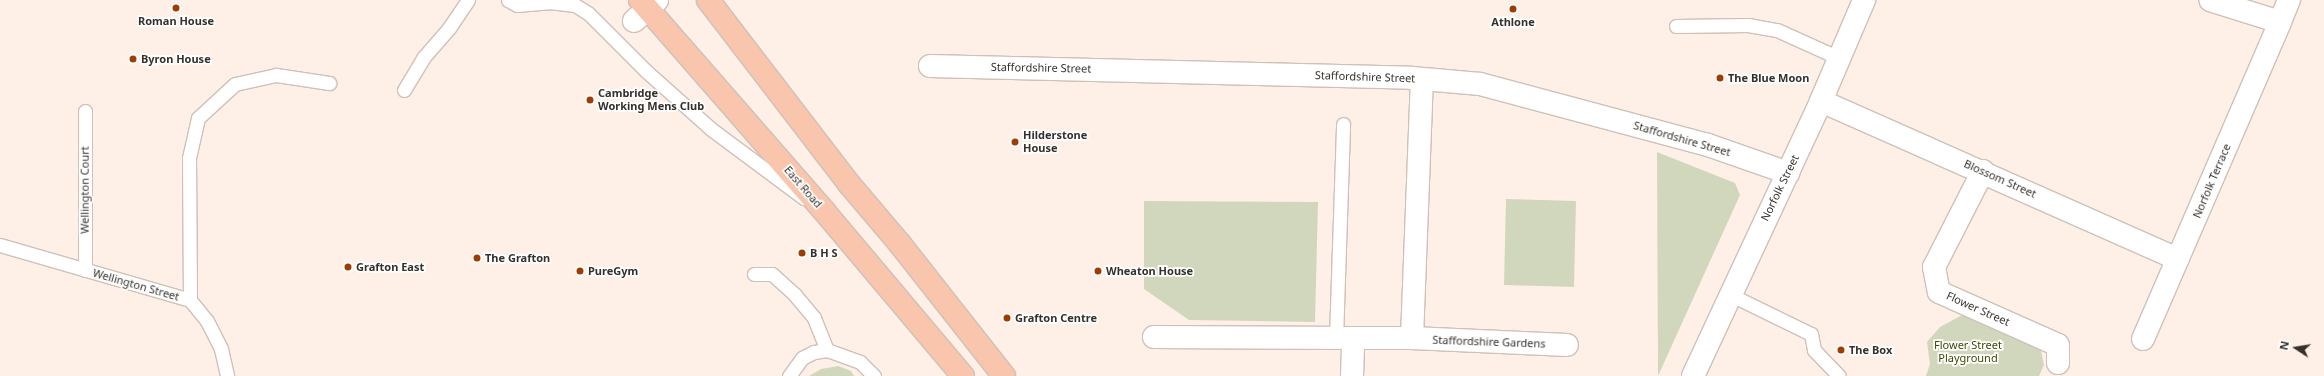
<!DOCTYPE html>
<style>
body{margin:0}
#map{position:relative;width:2324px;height:376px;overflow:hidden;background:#fef0e7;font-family:"Noto Sans",sans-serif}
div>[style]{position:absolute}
.green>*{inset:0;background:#d1d7bc}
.roads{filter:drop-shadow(1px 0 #cec1b8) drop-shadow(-1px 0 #cec1b8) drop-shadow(0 1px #cec1b8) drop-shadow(0 -1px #cec1b8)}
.lane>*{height:13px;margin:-6.5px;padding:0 6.5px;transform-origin:6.5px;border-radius:6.5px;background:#fff}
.street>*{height:22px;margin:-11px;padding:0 11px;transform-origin:11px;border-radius:11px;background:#fff}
.primary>*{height:22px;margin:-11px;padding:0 11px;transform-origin:11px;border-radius:11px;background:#f9c5ad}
.dots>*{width:11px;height:11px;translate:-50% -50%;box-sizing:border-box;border:2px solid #fff;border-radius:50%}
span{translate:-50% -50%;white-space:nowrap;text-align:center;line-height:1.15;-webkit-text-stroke:3.5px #fff;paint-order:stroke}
.poi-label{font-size:11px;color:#35302c;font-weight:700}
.left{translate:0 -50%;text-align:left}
.street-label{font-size:11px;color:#35302c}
.park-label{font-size:11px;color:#3f4801}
.north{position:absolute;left:2276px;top:328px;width:40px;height:40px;-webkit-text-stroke:3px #fff;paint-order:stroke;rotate:282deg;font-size:11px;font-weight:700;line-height:16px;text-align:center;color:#35302c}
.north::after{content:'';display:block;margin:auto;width:14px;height:18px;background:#35302c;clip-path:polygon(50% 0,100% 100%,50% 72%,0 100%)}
</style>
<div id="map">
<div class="green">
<div style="clip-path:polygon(1657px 152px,1735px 183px,1740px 195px,1658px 376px)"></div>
<div style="clip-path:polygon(1506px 199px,1576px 201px,1574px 287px,1504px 285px)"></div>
<div style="clip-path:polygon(1144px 201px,1318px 202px,1315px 322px,1189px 320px,1144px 289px)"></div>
<div style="clip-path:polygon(1964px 314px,2040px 347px,2044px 365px,2039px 376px,1926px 376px,1930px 364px,1927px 342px,1940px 327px)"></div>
<div style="clip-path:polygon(838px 366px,851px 371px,854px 376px,809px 376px,821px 369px)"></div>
</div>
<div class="roads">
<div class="lane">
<div style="left:508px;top:0;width:10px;rotate:29deg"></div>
<div style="left:517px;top:5px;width:32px;rotate:-5deg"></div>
<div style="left:549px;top:2px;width:26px;rotate:7deg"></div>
<div style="left:575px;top:5px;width:15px;rotate:32deg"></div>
<div style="left:588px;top:13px;width:82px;rotate:45deg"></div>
<div style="left:646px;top:71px;width:87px;rotate:41.7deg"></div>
<div style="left:711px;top:129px;width:116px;rotate:36.6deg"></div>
<div style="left:1676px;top:26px;width:72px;rotate:-0.8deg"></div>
<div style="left:1748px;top:25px;width:29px;rotate:10deg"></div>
<div style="left:1777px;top:30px;width:68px;rotate:24.3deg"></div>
<div style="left:404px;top:90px;width:37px;rotate:-59deg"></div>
<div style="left:423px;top:58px;width:40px;rotate:-49deg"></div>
<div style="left:449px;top:28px;width:34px;rotate:-56deg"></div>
<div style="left:0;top:245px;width:198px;rotate:16.1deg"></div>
<div style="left:190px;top:300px;width:27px;rotate:51deg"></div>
<div style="left:207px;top:321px;width:31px;rotate:63deg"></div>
<div style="left:221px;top:349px;width:28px;rotate:77deg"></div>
<div style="left:85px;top:270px;width:159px;rotate:-90deg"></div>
<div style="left:754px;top:274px;width:18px"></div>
<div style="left:772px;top:274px;width:31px;rotate:42deg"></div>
<div style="left:795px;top:295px;width:30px;rotate:50deg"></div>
<div style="left:814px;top:318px;width:35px;rotate:68deg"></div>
<div style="left:1731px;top:295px;width:89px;rotate:26deg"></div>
<div style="left:1811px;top:334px;width:16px;rotate:79deg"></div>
<div style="left:1814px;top:350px;width:36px;rotate:46deg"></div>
<div style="left:190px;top:300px;width:142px;rotate:-90.4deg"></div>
<div style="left:189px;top:158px;width:41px;rotate:-77.3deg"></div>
<div style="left:198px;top:118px;width:50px;rotate:-42.6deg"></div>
<div style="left:235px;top:84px;width:42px;rotate:-12.4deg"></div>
<div style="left:276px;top:75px;width:54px;rotate:8.6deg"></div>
<div style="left:1336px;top:338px;width:214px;rotate:-88.1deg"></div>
<div style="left:789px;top:376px;width:22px;rotate:-54deg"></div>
<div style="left:802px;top:358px;width:13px;rotate:-27deg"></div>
<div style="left:814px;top:352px;width:13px;rotate:-9deg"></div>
<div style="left:827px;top:350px;width:35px;rotate:20deg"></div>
<div style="left:860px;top:362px;width:20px;rotate:45deg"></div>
</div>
<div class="street">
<div style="left:634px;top:21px;width:31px;rotate:-42deg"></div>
<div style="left:2280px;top:22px;width:24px;rotate:-68deg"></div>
<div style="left:930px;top:66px;width:482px;rotate:1.4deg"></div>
<div style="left:1412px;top:78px;width:68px;rotate:5deg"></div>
<div style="left:1480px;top:84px;width:236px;rotate:15deg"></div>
<div style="left:1708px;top:145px;width:85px;rotate:19.3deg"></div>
<div style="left:1821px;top:101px;width:390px;rotate:23.9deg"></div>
<div style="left:1983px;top:171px;width:108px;rotate:117deg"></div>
<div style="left:1934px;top:267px;width:25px;rotate:79deg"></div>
<div style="left:1939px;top:292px;width:130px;rotate:24deg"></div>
<div style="left:2058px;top:345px;width:18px;rotate:90deg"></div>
<div style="left:1154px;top:337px;width:199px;rotate:0.3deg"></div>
<div style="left:1412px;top:338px;width:155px;rotate:2.6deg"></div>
<div style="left:2143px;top:339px;width:345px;rotate:-66.6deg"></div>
<div style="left:2280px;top:22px;width:73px;rotate:-162.6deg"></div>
<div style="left:1352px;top:376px;width:38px;rotate:-88deg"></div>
<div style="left:1353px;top:338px;width:59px"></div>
<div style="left:1412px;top:338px;width:259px;rotate:-87.8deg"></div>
<div style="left:1693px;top:376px;width:303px;rotate:-65deg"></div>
<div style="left:1821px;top:101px;width:110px;rotate:-66.9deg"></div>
</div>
<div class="primary">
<div style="left:640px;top:0;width:280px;rotate:48.9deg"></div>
<div style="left:824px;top:211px;width:216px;rotate:49.9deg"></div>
<div style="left:708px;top:0;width:233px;rotate:52.5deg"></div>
<div style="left:850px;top:185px;width:77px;rotate:49.7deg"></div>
<div style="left:900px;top:244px;width:168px;rotate:51.8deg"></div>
</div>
</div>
<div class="dots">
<div style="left:176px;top:8px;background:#9f3c01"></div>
<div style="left:1513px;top:9px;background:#9f3c01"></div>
<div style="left:133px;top:59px;background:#9f3c01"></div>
<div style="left:1720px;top:78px;background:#9f3c01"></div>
<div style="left:590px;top:100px;background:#9f3c01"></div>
<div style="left:1015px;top:142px;background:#9f3c01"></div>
<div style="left:802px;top:253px;background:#9f3c01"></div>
<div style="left:477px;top:258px;background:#9f3c01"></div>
<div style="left:348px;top:267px;background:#9f3c01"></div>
<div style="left:580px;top:271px;background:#9f3c01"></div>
<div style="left:1098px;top:271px;background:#9f3c01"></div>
<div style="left:1007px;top:318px;background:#9f3c01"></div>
<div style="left:1841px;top:350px;background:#9f3c01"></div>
</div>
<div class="poi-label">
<span style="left:176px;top:21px">Roman House</span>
<span style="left:1513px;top:22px">Athlone</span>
<span class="left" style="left:141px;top:59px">Byron House</span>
<span class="left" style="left:1728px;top:78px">The Blue Moon</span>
<span class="left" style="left:598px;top:100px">Cambridge<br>Working Mens Club</span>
<span class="left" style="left:1023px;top:142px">Hilderstone<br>House</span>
<span class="left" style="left:810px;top:253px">B H S</span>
<span class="left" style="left:485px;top:258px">The Grafton</span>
<span class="left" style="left:356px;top:267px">Grafton East</span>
<span class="left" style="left:588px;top:271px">PureGym</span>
<span class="left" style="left:1106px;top:271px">Wheaton House</span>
<span class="left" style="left:1015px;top:318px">Grafton Centre</span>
<span class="left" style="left:1849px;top:350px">The Box</span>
</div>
<div class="street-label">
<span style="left:1041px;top:68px;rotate:1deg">Staffordshire Street</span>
<span style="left:1365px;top:77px;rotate:2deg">Staffordshire Street</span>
<span style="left:1682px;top:139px;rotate:16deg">Staffordshire Street</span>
<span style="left:2000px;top:179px;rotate:24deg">Blossom Street</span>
<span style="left:2212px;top:181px;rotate:-67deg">Norfolk Terrace</span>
<span style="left:803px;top:187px;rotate:49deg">East Road</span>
<span style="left:1780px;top:188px;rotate:-64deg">Norfolk Street</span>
<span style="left:85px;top:190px;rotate:-90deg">Wellington Court</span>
<span style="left:136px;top:285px;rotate:16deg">Wellington Street</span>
<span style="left:1978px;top:309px;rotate:24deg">Flower Street</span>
<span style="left:1489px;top:342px;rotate:2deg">Staffordshire Gardens</span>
</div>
<div class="park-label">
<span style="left:1968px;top:352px">Flower Street<br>Playground</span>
</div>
<div class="north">N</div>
</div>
